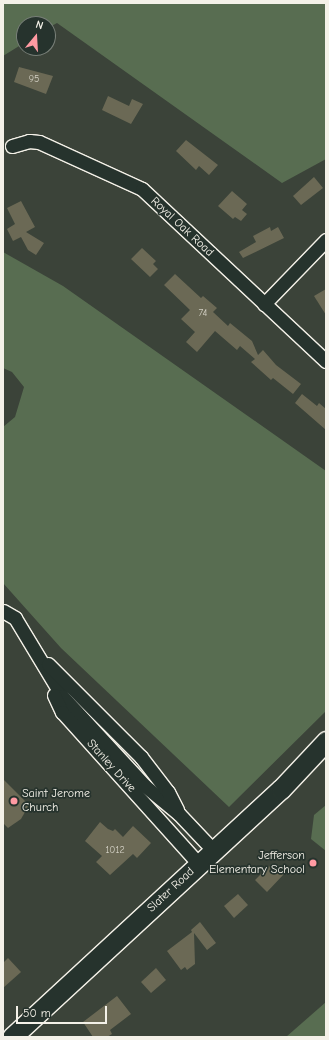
<!DOCTYPE html>
<style>
body{margin:0}
#map{position:relative;width:329px;height:1040px;overflow:hidden;background:#3b4339;font-family:"Comic Neue",sans-serif}
div>[style]{position:absolute}
.green>*{inset:0;background:#586d51}
.building>*{inset:0;background:#6b6955}
.roads{filter:drop-shadow(1px 0 #f4f1e8) drop-shadow(-1px 0 #f4f1e8) drop-shadow(0 1px #f4f1e8) drop-shadow(0 -1px #f4f1e8)}
.street>*{height:13px;margin:-6.5px;padding:0 6.5px;transform-origin:6.5px;border-radius:6.5px;background:#26332d}
.secondary>*{height:19px;margin:-9.5px;padding:0 9.5px;transform-origin:9.5px;border-radius:9.5px;background:#26332d}
.dots>*{width:11px;height:11px;translate:-50% -50%;box-sizing:border-box;border:2px solid #26332d;border-radius:50%}
span{translate:-50% -50%;white-space:nowrap;text-align:center;line-height:1.15;-webkit-text-stroke:3.5px #26332d;paint-order:stroke}
.number-label{font-size:10px;color:#d2cfc3}
.number-label span{-webkit-text-stroke-width:0}
.street-label{font-size:12px;color:#f4f1e8}
.poi-label{font-size:12px;color:#f4f1e8}
.left{translate:0 -50%;text-align:left}
.right{translate:-100% -50%;text-align:right}
.frame{position:absolute;inset:0;border:4px solid #f4f1e8;pointer-events:none}
.north{position:absolute;left:16px;top:16px;width:40px;height:40px;box-sizing:border-box;background:#26332d;border:1px solid #787f78;border-radius:50%;rotate:18deg;font-size:11px;font-weight:700;line-height:16px;text-align:center;color:#f4f1e8}
.north::after{content:'';display:block;margin:auto;width:14px;height:18px;background:#ff9aa2;clip-path:polygon(50% 0,100% 100%,50% 72%,0 100%)}
.scale{position:absolute;left:16px;top:1006px;width:91px;height:18px;box-sizing:border-box;border:2px solid #f4f1e8;border-top:0;padding-left:5px;font-size:12px;line-height:14px;white-space:nowrap;color:#f4f1e8;-webkit-text-stroke:3px #26332d;paint-order:stroke}
</style>
<div id="map">
<div class="green">
<div style="clip-path:polygon(3px 3px,326px 3px,326px 159px,282px 183px,57px 23px,48px 28px,48px 24px,24px 24px,24px 43px,3px 56px)"></div>
<div style="clip-path:polygon(3px 252px,63px 286px,326px 471px,326px 711px,229px 807px,61px 648px,3px 583px,3px 427px,15px 417px,24px 387px,12px 372px,3px 368px)"></div>
<div style="clip-path:polygon(326px 805px,326px 851px,311px 839px,314px 815px)"></div>
<div style="clip-path:polygon(326px 1002px,326px 1037px,286px 1037px)"></div>
</div>
<div class="building">
<div style="clip-path:polygon(19px 67px,53px 76px,46px 94px,14px 82px)"></div>
<div style="clip-path:polygon(108px 96px,129px 106px,132px 99px,143px 104px,131px 124px,102px 110px)"></div>
<div style="clip-path:polygon(186px 140px,218px 165px,209px 175px,199px 166px,196px 170px,176px 151px)"></div>
<div style="clip-path:polygon(314px 177px,323px 188px,301px 205px,293px 196px)"></div>
<div style="clip-path:polygon(232px 191px,247px 204px,242px 210px,247px 214px,241px 221px,235px 217px,233px 219px,218px 206px)"></div>
<div style="clip-path:polygon(21px 201px,35px 227px,26px 232px,44px 243px,36px 255px,28px 250px,21px 237px,13px 241px,7px 229px,15px 224px,7px 208px)"></div>
<div style="clip-path:polygon(270px 227px,271px 231px,278px 227px,284px 238px,243px 258px,239px 252px,256px 242px,253px 236px)"></div>
<div style="clip-path:polygon(142px 248px,156px 261px,153px 264px,158px 269px,150px 277px,131px 259px)"></div>
<div style="clip-path:polygon(175px 274px,201px 298px,203px 296px,217px 308px,213px 312px,228px 326px,230px 323px,252px 341px,258px 355px,263px 350px,276px 365px,301px 384px,293px 394px,273px 378px,271px 380px,251px 362px,255px 359px,240px 346px,237px 350px,215px 331px,197px 352px,186px 342px,195px 332px,181px 319px,190px 310px,164px 285px)"></div>
<div style="clip-path:polygon(326px 289px,326px 315px,314px 296px)"></div>
<div style="clip-path:polygon(302px 394px,317px 406px,319px 403px,326px 409px,326px 430px,295px 403px)"></div>
<div style="clip-path:polygon(3px 779px,29px 805px,21px 819px,8px 828px,3px 823px)"></div>
<div style="clip-path:polygon(100px 822px,108px 829px,113px 831px,115px 829px,123px 837px,133px 826px,151px 843px,137px 858px,133px 854px,110px 875px,96px 862px,102px 856px,85px 841px)"></div>
<div style="clip-path:polygon(275px 864px,284px 874px,267px 892px,255px 880px,269px 866px,271px 868px)"></div>
<div style="clip-path:polygon(238px 894px,248px 905px,234px 918px,224px 906px)"></div>
<div style="clip-path:polygon(200px 922px,216px 943px,207px 950px,194px 933px,195px 964px,187px 970px,185px 967px,181px 970px,167px 951px,192px 932px,191px 930px)"></div>
<div style="clip-path:polygon(8px 958px,21px 972px,3px 988px,3px 963px)"></div>
<div style="clip-path:polygon(156px 968px,166px 980px,151px 993px,141px 982px)"></div>
<div style="clip-path:polygon(117px 996px,131px 1014px,110px 1030px,112px 1034px,107px 1037px,93px 1037px,83px 1022px)"></div>
</div>
<div class="roads">
<div class="street">
<div style="left:12px;top:146px;width:18px;rotate:-16deg"></div>
<div style="left:29px;top:141px;width:10px;rotate:6deg"></div>
<div style="left:39px;top:142px;width:113px;rotate:24.5deg"></div>
<div style="left:142px;top:189px;width:252px;rotate:43.1deg"></div>
<div style="left:264px;top:304px;width:89px;rotate:-45.9deg"></div>
<div style="left:3px;top:611px;width:14px;rotate:30deg"></div>
<div style="left:15px;top:618px;width:91px;rotate:58.9deg"></div>
<div style="left:62px;top:696px;width:122px;rotate:47.3deg"></div>
<div style="left:145px;top:786px;width:44px;rotate:39.5deg"></div>
<div style="left:179px;top:814px;width:51px;rotate:46.6deg"></div>
<div style="left:48px;top:664px;width:132px;rotate:45deg"></div>
<div style="left:141px;top:757px;width:44px;rotate:52.4deg"></div>
<div style="left:168px;top:792px;width:20px;rotate:63deg"></div>
<div style="left:54px;top:695px;width:19px;rotate:65deg"></div>
<div style="left:62px;top:712px;width:205px;rotate:48deg"></div>
</div>
<div class="secondary">
<div style="left:12px;top:1037px;width:366px;rotate:-42.7deg"></div>
<div style="left:281px;top:789px;width:66px;rotate:-46.8deg"></div>
</div>
</div>
<div class="dots">
<div style="left:14px;top:801px;background:#ff9aa2"></div>
<div style="left:313px;top:863px;background:#ff9aa2"></div>
</div>
<div class="number-label">
<span style="left:34px;top:80px">95</span>
<span style="left:203px;top:314px">74</span>
<span style="left:115px;top:851px">1012</span>
</div>
<div class="street-label">
<span style="left:182px;top:227px;rotate:43deg">Royal Oak Road</span>
<span style="left:111px;top:766px;rotate:48deg">Stanley Drive</span>
<span style="left:171px;top:890px;rotate:-43deg">Slater Road</span>
</div>
<div class="poi-label">
<span class="left" style="left:22px;top:801px">Saint Jerome<br>Church</span>
<span class="right" style="left:305px;top:863px">Jefferson<br>Elementary School</span>
</div>
<div class="frame"></div>
<div class="north">N</div>
<div class="scale">50 m</div>
</div>
